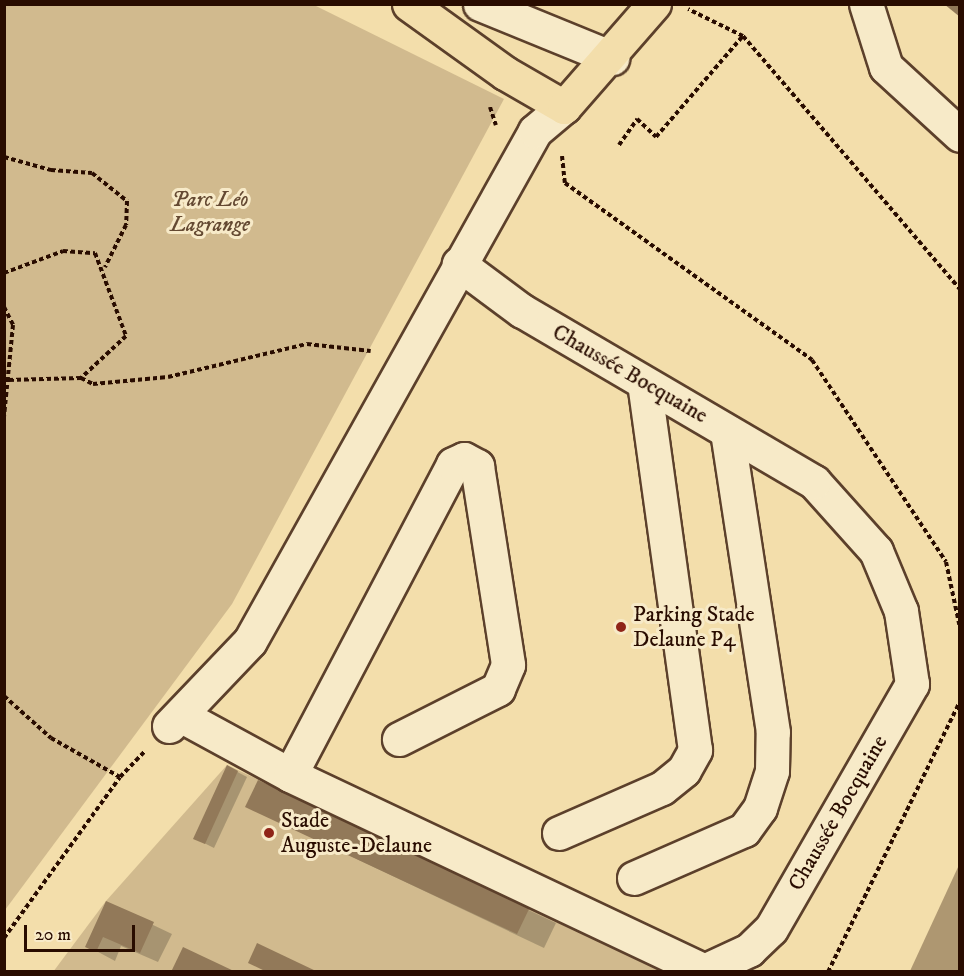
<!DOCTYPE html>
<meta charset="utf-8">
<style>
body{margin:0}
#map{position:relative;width:964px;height:976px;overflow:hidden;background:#f3deab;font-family:"IM FELL DW Pica",serif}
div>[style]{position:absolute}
.green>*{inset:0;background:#d1ba8e}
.water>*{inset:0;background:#ae9771}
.shadow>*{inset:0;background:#0003}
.building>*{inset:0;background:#927959}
.path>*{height:4px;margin-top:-2px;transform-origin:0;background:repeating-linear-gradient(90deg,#290c00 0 4.5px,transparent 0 7.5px)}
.roads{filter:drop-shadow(2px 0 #5c402b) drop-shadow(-2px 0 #5c402b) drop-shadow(0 2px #5c402b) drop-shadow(0 -2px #5c402b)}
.minor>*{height:33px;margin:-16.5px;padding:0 16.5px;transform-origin:16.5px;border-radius:16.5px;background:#f7eac8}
.major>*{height:33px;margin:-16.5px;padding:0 16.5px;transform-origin:16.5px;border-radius:16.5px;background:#f3deab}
.dots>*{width:16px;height:16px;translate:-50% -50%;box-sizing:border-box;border:3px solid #f7eac8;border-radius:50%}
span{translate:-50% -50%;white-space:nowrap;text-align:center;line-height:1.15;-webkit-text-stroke:6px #f7eac8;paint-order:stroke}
.park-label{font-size:22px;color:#644932;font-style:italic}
.street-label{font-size:22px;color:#290c00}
.poi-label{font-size:22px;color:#290c00}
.left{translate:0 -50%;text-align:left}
.frame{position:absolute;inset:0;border:6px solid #290c00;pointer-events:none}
.scale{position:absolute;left:24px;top:925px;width:111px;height:27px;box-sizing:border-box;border:3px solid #290c00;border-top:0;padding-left:8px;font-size:18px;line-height:21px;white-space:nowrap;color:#290c00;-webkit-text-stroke:4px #f7eac8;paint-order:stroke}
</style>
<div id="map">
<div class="green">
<div style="clip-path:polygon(5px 4px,314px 5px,504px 99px,232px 604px,5px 910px)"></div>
<div style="clip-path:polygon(227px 765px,667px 971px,53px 972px,106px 901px)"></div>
</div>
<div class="water">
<div style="clip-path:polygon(959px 865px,959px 971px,910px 971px)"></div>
</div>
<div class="shadow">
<div style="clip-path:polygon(228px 767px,247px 777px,214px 848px,204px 843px)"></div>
<div style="clip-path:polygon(259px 782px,556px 923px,544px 948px,247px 807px)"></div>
<div style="clip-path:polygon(107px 903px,172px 934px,158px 962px,121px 946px,115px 961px,87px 946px)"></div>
</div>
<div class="building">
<div style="clip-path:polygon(944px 4px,960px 4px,960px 17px)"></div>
<div style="clip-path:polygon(227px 765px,238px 771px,205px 844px,193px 839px)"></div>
<div style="clip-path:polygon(258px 780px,530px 907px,517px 934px,245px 807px)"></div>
<div style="clip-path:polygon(106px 901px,154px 922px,140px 953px,103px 937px,96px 952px,85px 947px)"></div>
<div style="clip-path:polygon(257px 943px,318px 972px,267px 972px,248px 963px)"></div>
<div style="clip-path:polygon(183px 947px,236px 972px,171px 972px)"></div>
</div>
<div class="path">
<div style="left:743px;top:36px;width:333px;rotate:49.4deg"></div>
<div style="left:490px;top:107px;width:19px;rotate:72deg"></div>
<div style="left:619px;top:145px;width:32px;rotate:-55deg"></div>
<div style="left:637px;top:119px;width:26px;rotate:43deg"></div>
<div style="left:656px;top:137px;width:133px;rotate:-49.3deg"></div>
<div style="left:743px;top:36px;width:61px;rotate:-153.9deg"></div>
<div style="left:562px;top:156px;width:27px;rotate:84deg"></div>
<div style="left:565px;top:183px;width:304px;rotate:35.6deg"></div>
<div style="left:812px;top:360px;width:242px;rotate:56.4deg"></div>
<div style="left:946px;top:562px;width:67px;rotate:78deg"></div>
<div style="left:4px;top:157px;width:49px;rotate:15.5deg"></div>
<div style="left:51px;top:170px;width:41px;rotate:4.2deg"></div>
<div style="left:92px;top:173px;width:45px;rotate:38.7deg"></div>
<div style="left:127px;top:201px;width:24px;rotate:92deg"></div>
<div style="left:126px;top:225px;width:47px;rotate:116.6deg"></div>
<div style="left:4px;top:273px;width:63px;rotate:-20.4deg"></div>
<div style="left:63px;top:251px;width:32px;rotate:4deg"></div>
<div style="left:95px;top:253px;width:89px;rotate:69.5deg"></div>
<div style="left:126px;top:336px;width:62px;rotate:137deg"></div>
<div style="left:81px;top:378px;width:73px;rotate:178.4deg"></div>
<div style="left:4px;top:307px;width:20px;rotate:63deg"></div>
<div style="left:13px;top:325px;width:92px;rotate:95.6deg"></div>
<div style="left:81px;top:378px;width:13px;rotate:27deg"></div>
<div style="left:93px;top:384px;width:75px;rotate:-5.3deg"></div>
<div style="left:168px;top:377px;width:143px;rotate:-13.4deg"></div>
<div style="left:307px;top:344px;width:64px;rotate:6.2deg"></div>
<div style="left:4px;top:696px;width:63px;rotate:41.8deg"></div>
<div style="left:51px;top:738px;width:79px;rotate:29.5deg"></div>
<div style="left:4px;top:938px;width:198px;rotate:-54.2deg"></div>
<div style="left:120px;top:777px;width:37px;rotate:-46deg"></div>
<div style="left:828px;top:972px;width:301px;rotate:-64deg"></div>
</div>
<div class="roads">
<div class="minor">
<div style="left:480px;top:4px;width:143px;rotate:22.2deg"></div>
<div style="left:866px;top:4px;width:66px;rotate:72.4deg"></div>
<div style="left:886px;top:67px;width:100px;rotate:42.6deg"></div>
<div style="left:180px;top:715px;width:125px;rotate:28.6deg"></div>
<div style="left:290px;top:775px;width:458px;rotate:25.3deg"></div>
<div style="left:704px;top:971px;width:50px;rotate:-25deg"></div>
<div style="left:749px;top:950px;width:30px;rotate:-44deg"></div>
<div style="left:771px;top:929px;width:283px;rotate:-60.1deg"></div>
<div style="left:912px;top:684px;width:74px;rotate:-98.6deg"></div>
<div style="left:901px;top:611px;width:65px;rotate:-112.6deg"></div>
<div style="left:876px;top:551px;width:93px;rotate:-131.9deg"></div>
<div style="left:814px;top:482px;width:338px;rotate:-149.6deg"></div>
<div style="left:522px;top:311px;width:79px;rotate:-143.3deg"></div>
<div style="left:169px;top:726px;width:117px;rotate:-46.4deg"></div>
<div style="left:250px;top:641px;width:584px;rotate:-60.8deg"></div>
<div style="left:535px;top:131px;width:38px;rotate:-40deg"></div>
<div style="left:290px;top:775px;width:351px;rotate:-62.3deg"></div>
<div style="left:453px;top:464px;width:12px;rotate:-24deg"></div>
<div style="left:464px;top:459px;width:15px;rotate:28deg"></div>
<div style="left:477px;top:466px;width:201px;rotate:81.1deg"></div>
<div style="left:508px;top:665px;width:26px;rotate:113deg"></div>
<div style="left:498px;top:689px;width:111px;rotate:153.2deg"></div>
<div style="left:559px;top:833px;width:112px;rotate:-23.6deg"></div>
<div style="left:662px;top:788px;width:28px;rotate:-39deg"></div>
<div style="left:684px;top:770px;width:23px;rotate:-61deg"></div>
<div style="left:695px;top:750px;width:370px;rotate:-97.9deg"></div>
<div style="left:634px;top:878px;width:120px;rotate:-23.6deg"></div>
<div style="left:744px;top:830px;width:27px;rotate:-54deg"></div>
<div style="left:760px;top:808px;width:39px;rotate:-72deg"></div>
<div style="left:772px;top:771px;width:39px;rotate:-89deg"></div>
<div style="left:773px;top:732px;width:304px;rotate:-98.7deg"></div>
</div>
<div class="major">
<div style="left:409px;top:4px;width:118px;rotate:35.7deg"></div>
<div style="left:505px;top:73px;width:68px;rotate:30deg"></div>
<div style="left:564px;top:107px;width:137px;rotate:-48.9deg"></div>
</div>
</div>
<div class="dots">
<div style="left:621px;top:627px;background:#8f2418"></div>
<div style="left:269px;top:833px;background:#8f2418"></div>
</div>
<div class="park-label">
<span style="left:210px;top:212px">Parc Léo<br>Lagrange</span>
</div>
<div class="street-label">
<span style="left:630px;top:374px;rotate:30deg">Chaussée Bocquaine</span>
<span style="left:838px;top:813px;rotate:-60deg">Chaussée Bocquaine</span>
</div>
<div class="poi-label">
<span class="left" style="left:633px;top:627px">Parking Stade<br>Delaune P4</span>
<span class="left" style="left:281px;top:833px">Stade<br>Auguste-Delaune</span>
</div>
<div class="frame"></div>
<div class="scale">20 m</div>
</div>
